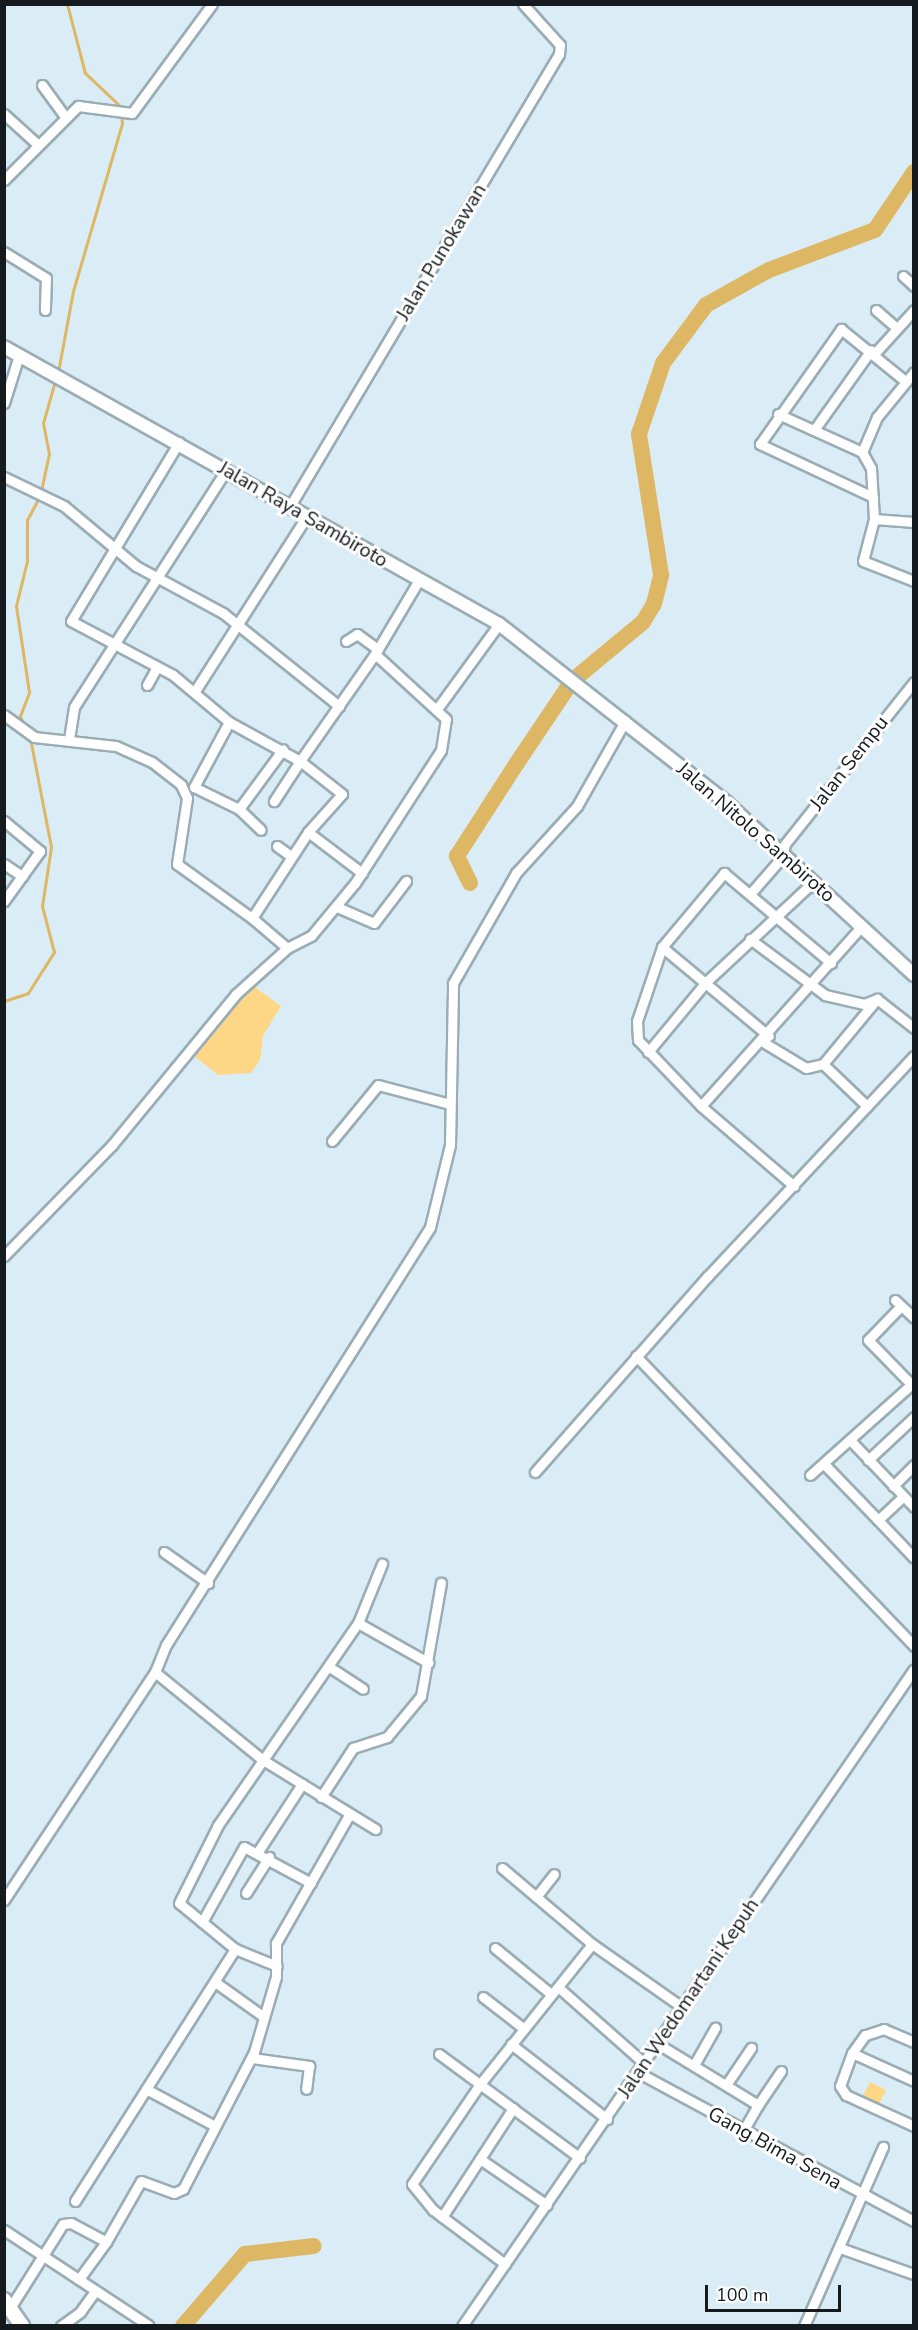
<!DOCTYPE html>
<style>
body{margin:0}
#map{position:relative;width:918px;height:2330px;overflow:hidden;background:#daedf6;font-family:"Nunito Sans",sans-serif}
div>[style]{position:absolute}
.green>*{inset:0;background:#fdd786}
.stream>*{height:3px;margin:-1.5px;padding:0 1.5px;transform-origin:1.5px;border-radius:1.5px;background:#deb764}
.river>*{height:16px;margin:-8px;padding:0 8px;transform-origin:8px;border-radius:8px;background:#deb764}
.roads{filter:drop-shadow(2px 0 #9aacb4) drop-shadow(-2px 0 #9aacb4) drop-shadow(0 2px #9aacb4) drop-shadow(0 -2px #9aacb4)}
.minor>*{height:9px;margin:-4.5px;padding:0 4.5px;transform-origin:4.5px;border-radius:4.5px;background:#fff}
.tertiary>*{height:12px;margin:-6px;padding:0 6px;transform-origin:6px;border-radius:6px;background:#fff}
.secondary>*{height:14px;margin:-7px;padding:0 7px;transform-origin:7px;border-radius:7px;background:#fff}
span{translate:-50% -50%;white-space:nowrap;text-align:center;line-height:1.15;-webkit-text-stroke:6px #fff;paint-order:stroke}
.street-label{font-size:20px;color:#141a1e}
.frame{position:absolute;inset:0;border:6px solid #141a1e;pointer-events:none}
.scale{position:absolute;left:705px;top:2285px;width:136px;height:27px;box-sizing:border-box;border:3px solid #141a1e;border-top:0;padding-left:8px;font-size:18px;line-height:21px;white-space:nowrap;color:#141a1e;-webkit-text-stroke:4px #fff;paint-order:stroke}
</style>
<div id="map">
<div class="green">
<div style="clip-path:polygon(252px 985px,281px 1006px,263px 1036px,260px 1060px,251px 1073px,218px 1075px,194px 1056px)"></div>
<div style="clip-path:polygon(870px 2082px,886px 2090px,877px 2108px,861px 2100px)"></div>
</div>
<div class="stream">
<div style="left:58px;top:372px;width:82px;rotate:-79.5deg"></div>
<div style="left:73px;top:291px;width:175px;rotate:-73.7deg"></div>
<div style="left:122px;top:123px;width:16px;rotate:-94deg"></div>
<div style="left:121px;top:107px;width:50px;rotate:-136.6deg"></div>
<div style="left:85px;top:73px;width:71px;rotate:-104.6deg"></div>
<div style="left:41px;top:491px;width:38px;rotate:-78deg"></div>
<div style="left:49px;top:454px;width:32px;rotate:-101deg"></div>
<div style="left:43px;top:423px;width:44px;rotate:-74.1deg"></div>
<div style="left:24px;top:726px;width:11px;rotate:-112deg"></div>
<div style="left:20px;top:716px;width:26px;rotate:-69deg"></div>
<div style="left:29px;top:692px;width:87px;rotate:-98.6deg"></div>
<div style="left:16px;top:606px;width:46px;rotate:-76.3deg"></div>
<div style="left:27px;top:561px;width:41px;rotate:-90deg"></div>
<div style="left:27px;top:520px;width:26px;rotate:-62deg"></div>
<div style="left:4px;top:1001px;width:25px;rotate:-18deg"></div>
<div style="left:28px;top:993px;width:49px;rotate:-57.6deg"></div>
<div style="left:54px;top:952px;width:48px;rotate:-104.6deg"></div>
<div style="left:42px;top:906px;width:60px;rotate:-81.3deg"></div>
<div style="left:51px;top:847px;width:111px;rotate:-100.9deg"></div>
</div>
<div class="river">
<div style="left:470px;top:883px;width:30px;rotate:-116deg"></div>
<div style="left:457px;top:856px;width:111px;rotate:-57.2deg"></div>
<div style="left:517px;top:763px;width:99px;rotate:-56.1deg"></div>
<div style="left:572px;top:681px;width:92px;rotate:-39.7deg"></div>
<div style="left:643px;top:622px;width:21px;rotate:-59deg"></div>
<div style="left:654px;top:604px;width:30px;rotate:-76deg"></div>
<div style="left:661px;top:575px;width:143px;rotate:-98.9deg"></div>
<div style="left:639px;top:434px;width:75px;rotate:-71.3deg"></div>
<div style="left:663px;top:363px;width:72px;rotate:-53.4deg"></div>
<div style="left:706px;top:305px;width:72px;rotate:-29.1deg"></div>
<div style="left:769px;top:270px;width:113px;rotate:-20.7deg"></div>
<div style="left:875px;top:230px;width:70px;rotate:-56.1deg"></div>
<div style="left:183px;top:2326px;width:95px;rotate:-49.3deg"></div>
<div style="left:245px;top:2254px;width:69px;rotate:-6.6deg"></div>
</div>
<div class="roads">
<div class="minor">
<div style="left:42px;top:85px;width:37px;rotate:54deg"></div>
<div style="left:4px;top:114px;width:43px;rotate:42.2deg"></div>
<div style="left:4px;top:180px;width:105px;rotate:-45deg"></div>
<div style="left:78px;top:106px;width:54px;rotate:7.4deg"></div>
<div style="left:132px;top:113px;width:135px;rotate:-53.7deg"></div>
<div style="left:4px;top:252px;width:49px;rotate:31.8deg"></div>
<div style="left:46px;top:278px;width:32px;rotate:92deg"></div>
<div style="left:903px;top:276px;width:15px;rotate:42deg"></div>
<div style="left:876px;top:310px;width:28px;rotate:41deg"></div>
<div style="left:875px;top:353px;width:58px;rotate:-47.8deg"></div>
<div style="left:914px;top:372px;width:58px;rotate:129.4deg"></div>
<div style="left:877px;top:417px;width:38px;rotate:113deg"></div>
<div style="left:862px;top:452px;width:18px;rotate:61deg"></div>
<div style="left:871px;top:468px;width:51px;rotate:86.6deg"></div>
<div style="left:874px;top:519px;width:43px;rotate:104.7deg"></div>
<div style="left:863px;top:561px;width:55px;rotate:21.4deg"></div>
<div style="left:4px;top:403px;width:50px;rotate:-72.6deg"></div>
<div style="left:778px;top:414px;width:92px;rotate:24.3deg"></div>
<div style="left:814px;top:430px;width:98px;rotate:-54.5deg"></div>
<div style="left:179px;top:442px;width:209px;rotate:121.1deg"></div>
<div style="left:71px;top:621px;width:115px;rotate:27.9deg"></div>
<div style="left:173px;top:675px;width:73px;rotate:40deg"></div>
<div style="left:229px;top:722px;width:81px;rotate:28.8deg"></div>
<div style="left:300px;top:761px;width:48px;rotate:123deg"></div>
<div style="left:4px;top:477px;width:67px;rotate:25.8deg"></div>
<div style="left:64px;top:506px;width:94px;rotate:39.8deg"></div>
<div style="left:136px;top:566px;width:99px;rotate:28.4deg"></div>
<div style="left:223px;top:613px;width:149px;rotate:38.7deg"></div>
<div style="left:873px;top:497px;width:125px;rotate:-154.9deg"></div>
<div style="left:760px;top:444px;width:141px;rotate:-54.8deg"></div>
<div style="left:841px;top:329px;width:81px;rotate:39deg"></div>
<div style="left:290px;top:506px;width:526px;rotate:-59.24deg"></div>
<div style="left:559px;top:54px;width:9px;rotate:-84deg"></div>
<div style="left:560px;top:45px;width:55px;rotate:-132.1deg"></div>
<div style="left:874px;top:519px;width:40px;rotate:4.3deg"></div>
<div style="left:346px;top:641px;width:13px;rotate:-32deg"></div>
<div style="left:357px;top:634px;width:26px;rotate:36deg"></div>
<div style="left:147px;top:685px;width:21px;rotate:-61deg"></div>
<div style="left:195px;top:691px;width:208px;rotate:-57.4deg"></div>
<div style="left:437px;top:709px;width:105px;rotate:-53.9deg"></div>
<div style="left:4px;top:715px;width:37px;rotate:36deg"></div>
<div style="left:34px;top:737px;width:82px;rotate:6.3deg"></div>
<div style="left:116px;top:746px;width:39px;rotate:24deg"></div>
<div style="left:152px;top:762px;width:37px;rotate:38deg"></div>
<div style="left:181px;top:785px;width:14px;rotate:65deg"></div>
<div style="left:187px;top:798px;width:67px;rotate:98.6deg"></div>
<div style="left:177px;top:864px;width:92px;rotate:35.8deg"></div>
<div style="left:252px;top:918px;width:103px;rotate:-56.9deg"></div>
<div style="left:308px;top:832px;width:51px;rotate:-48.2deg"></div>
<div style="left:342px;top:794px;width:53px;rotate:-141.8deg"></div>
<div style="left:300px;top:761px;width:131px;rotate:-55deg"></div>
<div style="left:375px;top:654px;width:86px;rotate:-59.3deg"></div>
<div style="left:229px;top:722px;width:74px;rotate:118.3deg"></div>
<div style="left:194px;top:787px;width:50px;rotate:26.1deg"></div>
<div style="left:239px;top:809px;width:74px;rotate:-53.7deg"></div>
<div style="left:69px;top:739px;width:32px;rotate:-81deg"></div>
<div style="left:74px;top:707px;width:282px;rotate:-57.3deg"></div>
<div style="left:239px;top:809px;width:30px;rotate:44deg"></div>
<div style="left:4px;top:821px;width:47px;rotate:39.8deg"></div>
<div style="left:40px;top:851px;width:62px;rotate:125.8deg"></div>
<div style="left:308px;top:832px;width:68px;rotate:37.2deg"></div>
<div style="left:277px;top:846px;width:17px;rotate:36deg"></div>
<div style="left:783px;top:854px;width:10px;rotate:-79deg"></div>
<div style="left:785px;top:844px;width:207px;rotate:-51.5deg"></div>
<div style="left:4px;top:864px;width:22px;rotate:34deg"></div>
<div style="left:750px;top:894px;width:52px;rotate:-48.9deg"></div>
<div style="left:337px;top:907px;width:40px;rotate:23.4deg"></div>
<div style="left:374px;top:923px;width:53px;rotate:-52.7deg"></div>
<div style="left:252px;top:918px;width:46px;rotate:40.6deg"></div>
<div style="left:287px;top:948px;width:27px;rotate:-27deg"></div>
<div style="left:311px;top:936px;width:69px;rotate:-50.3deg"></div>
<div style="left:355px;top:883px;width:158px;rotate:-57.1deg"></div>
<div style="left:441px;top:750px;width:31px;rotate:-81deg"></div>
<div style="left:446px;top:719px;width:96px;rotate:-137.5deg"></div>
<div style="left:750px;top:939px;width:94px;rotate:36.7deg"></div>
<div style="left:825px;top:995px;width:40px;rotate:13deg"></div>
<div style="left:864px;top:1004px;width:14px;rotate:-21deg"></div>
<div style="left:877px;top:999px;width:47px;rotate:38.1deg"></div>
<div style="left:662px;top:947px;width:139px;rotate:39.8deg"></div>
<div style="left:763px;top:1042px;width:50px;rotate:31.2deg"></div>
<div style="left:806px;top:1068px;width:17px;rotate:-13deg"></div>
<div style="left:823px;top:1064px;width:61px;rotate:43.7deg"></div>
<div style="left:648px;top:1052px;width:92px;rotate:-50.3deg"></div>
<div style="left:707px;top:981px;width:145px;rotate:-43deg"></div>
<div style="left:823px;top:1064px;width:85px;rotate:-50.3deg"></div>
<div style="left:701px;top:1106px;width:91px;rotate:-133.7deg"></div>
<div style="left:638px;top:1040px;width:19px;rotate:-93deg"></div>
<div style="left:637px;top:1021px;width:78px;rotate:-71.3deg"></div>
<div style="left:662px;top:947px;width:97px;rotate:-50deg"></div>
<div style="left:724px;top:873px;width:140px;rotate:40.1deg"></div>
<div style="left:332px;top:1141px;width:72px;rotate:-50.6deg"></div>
<div style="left:378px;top:1085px;width:74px;rotate:14.8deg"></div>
<div style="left:794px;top:1186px;width:123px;rotate:-139.3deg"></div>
<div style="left:701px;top:1106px;width:241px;rotate:-48.2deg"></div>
<div style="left:4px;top:1256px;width:155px;rotate:-45.8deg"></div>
<div style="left:112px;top:1145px;width:195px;rotate:-50.6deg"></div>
<div style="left:236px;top:994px;width:69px;rotate:-42deg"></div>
<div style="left:895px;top:1300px;width:26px;rotate:43deg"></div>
<div style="left:901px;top:1306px;width:47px;rotate:134.1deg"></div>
<div style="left:868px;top:1340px;width:62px;rotate:45.7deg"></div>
<div style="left:636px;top:1356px;width:402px;rotate:46.2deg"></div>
<div style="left:850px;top:1440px;width:93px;rotate:46.3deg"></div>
<div style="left:868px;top:1460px;width:63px;rotate:-43.1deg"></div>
<div style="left:824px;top:1464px;width:78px;rotate:46deg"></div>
<div style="left:878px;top:1520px;width:34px;rotate:-43deg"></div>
<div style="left:535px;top:1472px;width:261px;rotate:-48.6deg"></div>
<div style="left:708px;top:1276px;width:301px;rotate:-46.9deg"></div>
<div style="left:810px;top:1475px;width:140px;rotate:-41.8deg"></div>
<div style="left:893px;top:1486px;width:30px;rotate:-45deg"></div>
<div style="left:878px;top:1520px;width:52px;rotate:46.5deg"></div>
<div style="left:164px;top:1552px;width:54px;rotate:35.2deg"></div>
<div style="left:358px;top:1623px;width:81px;rotate:29.4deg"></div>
<div style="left:331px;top:1668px;width:38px;rotate:33deg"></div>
<div style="left:155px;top:1672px;width:29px;rotate:-68deg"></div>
<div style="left:166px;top:1645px;width:494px;rotate:-57.7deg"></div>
<div style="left:430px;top:1227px;width:84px;rotate:-76.3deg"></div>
<div style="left:450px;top:1145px;width:162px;rotate:-88.9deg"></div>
<div style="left:453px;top:983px;width:127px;rotate:-60.2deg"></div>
<div style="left:516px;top:873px;width:91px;rotate:-47.7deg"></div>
<div style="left:577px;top:806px;width:98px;rotate:-60.5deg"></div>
<div style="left:321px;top:1797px;width:59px;rotate:-56.9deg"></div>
<div style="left:353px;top:1748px;width:36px;rotate:-18deg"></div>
<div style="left:387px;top:1737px;width:53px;rotate:-50.3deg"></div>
<div style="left:421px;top:1696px;width:115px;rotate:-80deg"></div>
<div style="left:259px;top:1850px;width:79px;rotate:-56.9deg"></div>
<div style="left:502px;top:1868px;width:118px;rotate:40.2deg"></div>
<div style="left:592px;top:1944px;width:110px;rotate:35deg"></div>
<div style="left:246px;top:1893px;width:43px;rotate:-57.4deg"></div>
<div style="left:536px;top:1897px;width:29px;rotate:-52deg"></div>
<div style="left:4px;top:1900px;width:273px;rotate:-56.5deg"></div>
<div style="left:155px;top:1672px;width:139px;rotate:39.2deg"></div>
<div style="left:263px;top:1760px;width:132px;rotate:31.6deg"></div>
<div style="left:202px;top:1922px;width:86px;rotate:-60.8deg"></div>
<div style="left:244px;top:1847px;width:76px;rotate:28.2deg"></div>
<div style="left:495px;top:1948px;width:72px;rotate:39.4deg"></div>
<div style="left:235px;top:1949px;width:45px;rotate:22deg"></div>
<div style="left:215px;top:1982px;width:60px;rotate:35.5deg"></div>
<div style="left:558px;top:1987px;width:116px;rotate:41.5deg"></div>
<div style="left:483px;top:1997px;width:51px;rotate:37.8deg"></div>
<div style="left:914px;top:2042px;width:33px;rotate:-157deg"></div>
<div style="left:884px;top:2029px;width:20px;rotate:162deg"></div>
<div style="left:865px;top:2035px;width:22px;rotate:126deg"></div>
<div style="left:852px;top:2053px;width:35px;rotate:110deg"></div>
<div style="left:840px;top:2086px;width:11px;rotate:56deg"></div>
<div style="left:846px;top:2095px;width:75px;rotate:24.5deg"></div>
<div style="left:511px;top:2044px;width:122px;rotate:38deg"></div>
<div style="left:658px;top:2044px;width:117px;rotate:31.4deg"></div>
<div style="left:758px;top:2105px;width:41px;rotate:-55.9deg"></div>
<div style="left:852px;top:2053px;width:68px;rotate:24.3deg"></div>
<div style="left:439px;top:2054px;width:175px;rotate:36.4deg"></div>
<div style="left:252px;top:2058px;width:58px;rotate:8deg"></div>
<div style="left:309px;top:2066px;width:23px;rotate:97deg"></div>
<div style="left:694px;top:2065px;width:43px;rotate:-60.4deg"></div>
<div style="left:639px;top:2073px;width:312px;rotate:28.3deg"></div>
<div style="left:726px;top:2085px;width:45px;rotate:-56deg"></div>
<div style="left:146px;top:2089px;width:78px;rotate:28.2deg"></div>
<div style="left:743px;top:2131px;width:30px;rotate:-60deg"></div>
<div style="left:480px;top:2159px;width:81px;rotate:34.5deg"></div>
<div style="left:75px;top:2201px;width:299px;rotate:-57.6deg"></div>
<div style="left:235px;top:1949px;width:72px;rotate:-140.6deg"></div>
<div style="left:179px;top:1903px;width:87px;rotate:-63.4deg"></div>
<div style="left:218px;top:1825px;width:246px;rotate:-55.3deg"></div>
<div style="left:358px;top:1623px;width:64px;rotate:-67.9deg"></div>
<div style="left:442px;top:2217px;width:130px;rotate:-56.9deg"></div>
<div style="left:4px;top:2230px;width:173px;rotate:33.4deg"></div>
<div style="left:840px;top:2248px;width:78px;rotate:19.4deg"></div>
<div style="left:505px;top:2264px;width:90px;rotate:-143.1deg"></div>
<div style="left:433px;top:2210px;width:33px;rotate:-129deg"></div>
<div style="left:412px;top:2184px;width:121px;rotate:-55.8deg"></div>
<div style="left:480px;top:2084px;width:179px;rotate:-51.3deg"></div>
<div style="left:79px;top:2279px;width:46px;rotate:-53.9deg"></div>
<div style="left:10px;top:2308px;width:99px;rotate:-57.8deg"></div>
<div style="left:63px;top:2224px;width:8px;rotate:-7deg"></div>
<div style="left:71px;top:2223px;width:40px;rotate:28deg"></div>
<div style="left:106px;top:2242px;width:70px;rotate:-60.2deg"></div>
<div style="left:141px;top:2181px;width:35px;rotate:20deg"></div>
<div style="left:174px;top:2193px;width:10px;rotate:-24deg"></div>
<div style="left:183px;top:2189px;width:154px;rotate:-62.6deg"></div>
<div style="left:254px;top:2052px;width:78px;rotate:-73.7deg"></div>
<div style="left:276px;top:1977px;width:34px;rotate:-90deg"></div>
<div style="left:276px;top:1943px;width:147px;rotate:-60.3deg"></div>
<div style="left:61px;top:2326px;width:24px;rotate:-36deg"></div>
<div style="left:80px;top:2312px;width:26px;rotate:-54deg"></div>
<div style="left:462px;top:2326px;width:797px;rotate:-55.47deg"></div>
<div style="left:804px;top:2326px;width:196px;rotate:-66.2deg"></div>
</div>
<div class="tertiary">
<div style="left:4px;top:347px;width:567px;rotate:29.23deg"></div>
<div style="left:499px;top:624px;width:290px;rotate:38.1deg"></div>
<div style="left:727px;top:803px;width:254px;rotate:42.6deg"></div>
</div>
<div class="secondary">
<div style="left:4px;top:2300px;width:32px;rotate:55deg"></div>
</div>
</div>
<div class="street-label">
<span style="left:441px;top:252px;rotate:-59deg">Jalan Punokawan</span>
<span style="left:303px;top:514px;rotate:30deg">Jalan Raya Sambiroto</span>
<span style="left:849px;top:763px;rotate:-52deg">Jalan Sempu</span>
<span style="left:756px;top:832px;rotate:41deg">Jalan Nitolo Sambiroto</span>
<span style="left:688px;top:1998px;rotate:-56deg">Jalan Wedomartani Kepuh</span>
<span style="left:775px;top:2148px;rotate:29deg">Gang Bima Sena</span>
</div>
<div class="frame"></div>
<div class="scale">100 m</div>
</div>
